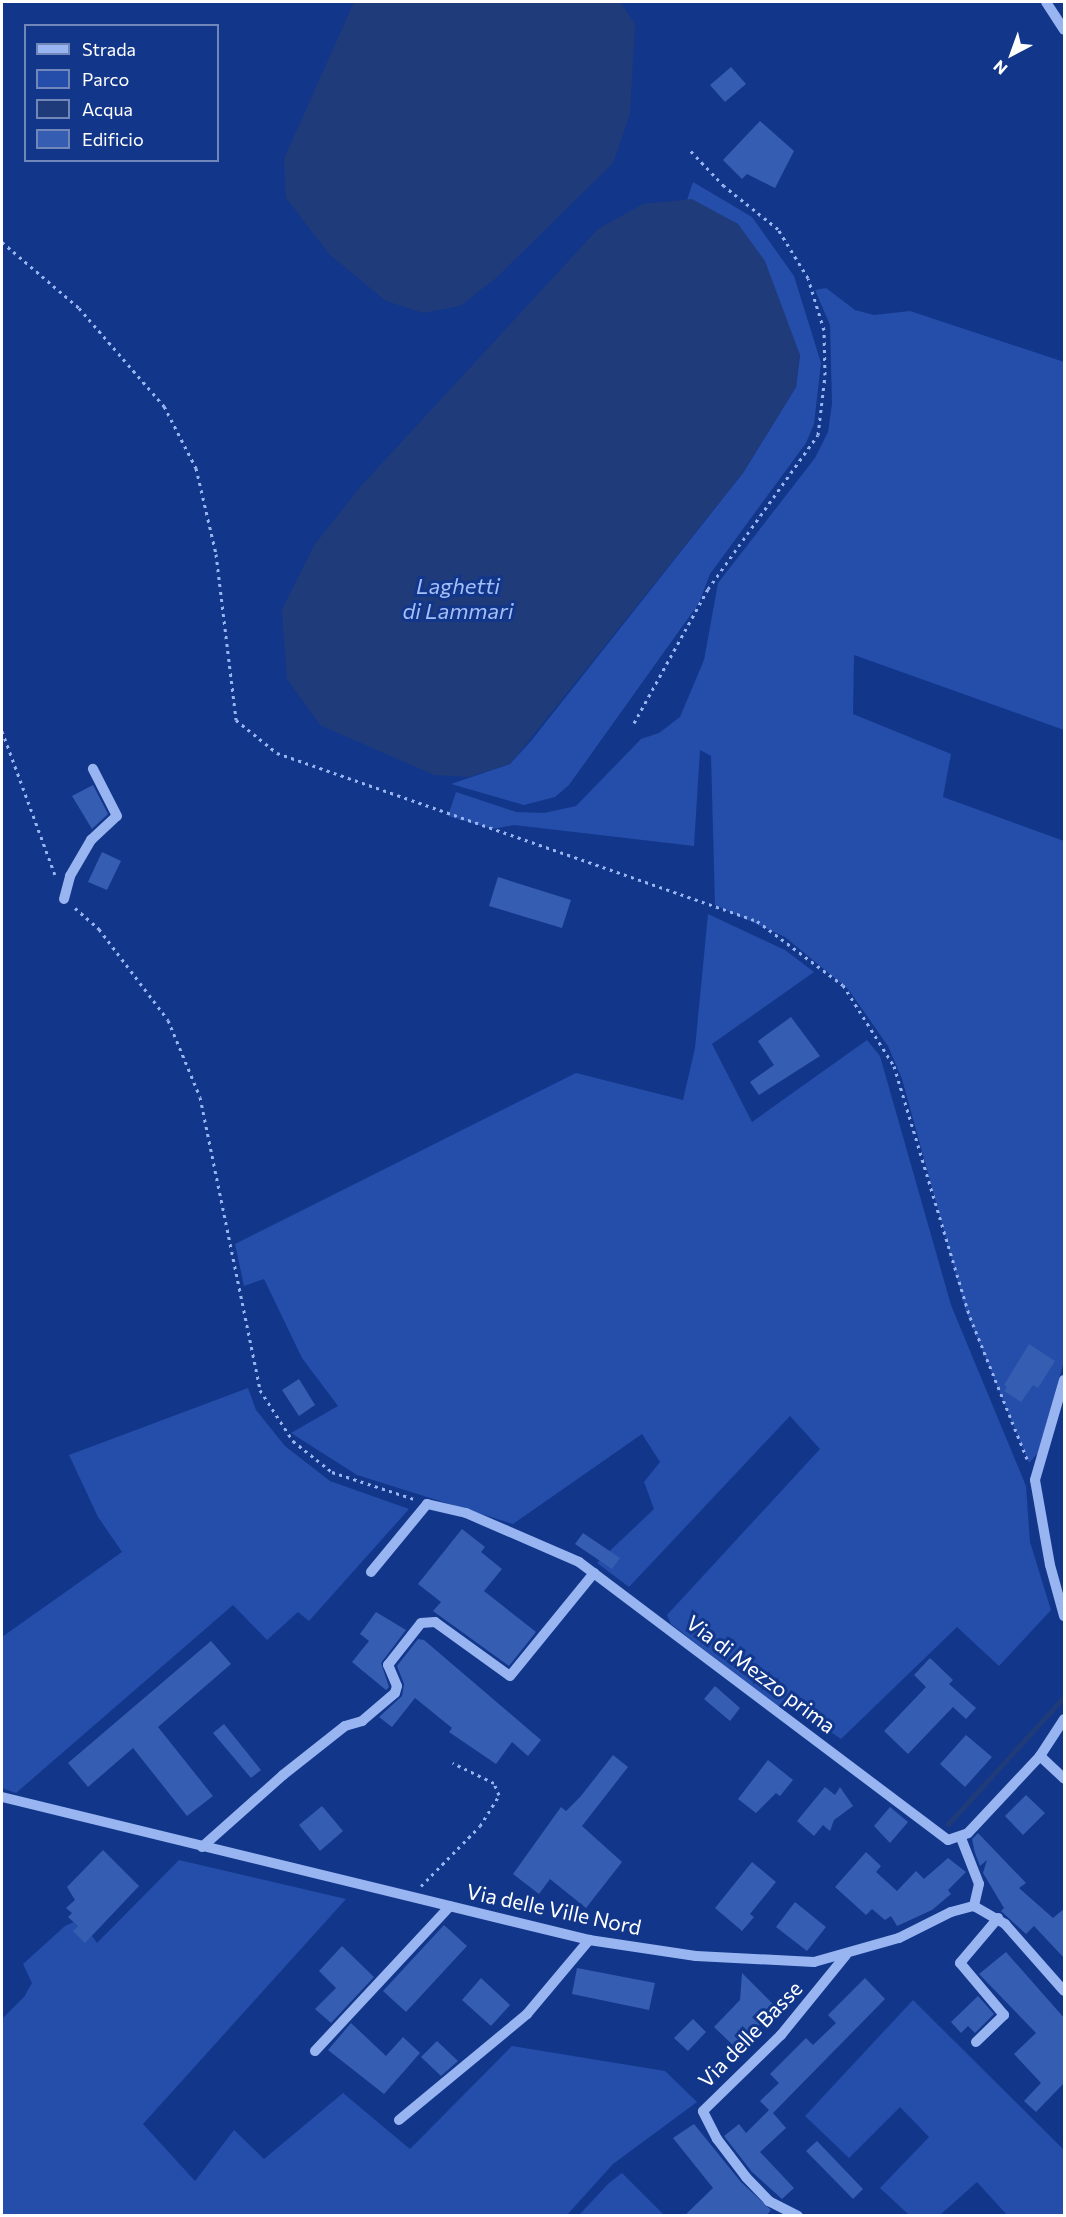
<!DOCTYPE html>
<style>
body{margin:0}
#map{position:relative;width:1066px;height:2217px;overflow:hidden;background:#12368a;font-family:Commissioner,sans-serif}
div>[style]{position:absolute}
.green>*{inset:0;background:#244eaa}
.water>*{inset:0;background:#203b7a}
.stream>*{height:5px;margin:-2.5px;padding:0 2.5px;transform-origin:2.5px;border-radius:2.5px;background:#203b7a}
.building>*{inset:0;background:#355db2}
.path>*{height:3px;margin-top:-1.5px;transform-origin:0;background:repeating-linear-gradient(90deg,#98b5f1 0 3px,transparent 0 7.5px)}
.minor>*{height:10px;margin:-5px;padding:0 5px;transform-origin:5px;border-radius:5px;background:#98b5f1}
span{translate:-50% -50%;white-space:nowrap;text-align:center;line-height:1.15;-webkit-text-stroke:6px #12368a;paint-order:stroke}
.street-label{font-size:21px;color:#fff}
.water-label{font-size:22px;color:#a4bff8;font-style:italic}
.frame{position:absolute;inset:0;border:3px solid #fff;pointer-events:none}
.legend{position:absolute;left:24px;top:24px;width:195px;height:138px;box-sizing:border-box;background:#12368a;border:2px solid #7186b9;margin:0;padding:8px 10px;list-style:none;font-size:18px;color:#fff}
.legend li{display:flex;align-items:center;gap:12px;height:30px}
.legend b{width:30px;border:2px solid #7186b9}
.north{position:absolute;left:982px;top:24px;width:60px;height:60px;-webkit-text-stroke:4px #12368a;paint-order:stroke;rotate:221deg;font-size:16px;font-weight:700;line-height:24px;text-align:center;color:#fff}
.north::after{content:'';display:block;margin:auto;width:21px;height:27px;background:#fff;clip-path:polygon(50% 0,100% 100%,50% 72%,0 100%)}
</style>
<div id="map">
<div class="green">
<div style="clip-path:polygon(693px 182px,752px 217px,794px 276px,821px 363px,814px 424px,806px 443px,710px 574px,699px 603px,569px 785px,555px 797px,524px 805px,451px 784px,510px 764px,531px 741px,743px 473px,796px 387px,800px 355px,738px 224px,687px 200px)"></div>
<div style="clip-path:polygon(826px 288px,855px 310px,874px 315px,910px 311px,1064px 362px,1064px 730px,854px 655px,853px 714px,951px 754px,943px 797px,1064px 841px,1064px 1361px,1038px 1453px,1029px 1463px,966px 1311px,902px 1079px,888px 1046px,848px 989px,785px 937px,715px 905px,711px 756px,700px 750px,694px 846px,514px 825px,493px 829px,448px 816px,456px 792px,516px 812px,544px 813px,576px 806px,641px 739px,659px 733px,680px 717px,704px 660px,718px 583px,815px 458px,828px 432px,832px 404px,830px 325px,815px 290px)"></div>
<div style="clip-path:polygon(708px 914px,785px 950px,814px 972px,712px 1044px,752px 1122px,867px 1040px,880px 1056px,951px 1305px,1026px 1486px,1030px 1542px,1051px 1610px,999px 1666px,957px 1627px,841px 1739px,790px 1704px,783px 1711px,671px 1624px,667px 1615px,820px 1449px,790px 1416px,629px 1587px,597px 1563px,654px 1509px,644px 1482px,660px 1462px,642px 1434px,513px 1524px,357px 1475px,291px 1433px,338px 1406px,302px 1358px,264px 1279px,244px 1286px,235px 1244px,576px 1073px,683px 1100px,695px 1048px)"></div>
<div style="clip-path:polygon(248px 1388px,256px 1410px,285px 1446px,330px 1481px,409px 1509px,309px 1621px,298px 1612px,267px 1640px,233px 1605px,16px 1793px,2px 1788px,2px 1637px,122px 1552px,98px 1517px,69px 1455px)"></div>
<div style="clip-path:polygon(179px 1860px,346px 1899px,143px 2124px,195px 2181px,234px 2130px,264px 2159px,343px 2093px,410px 2149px,512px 2046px,665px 2071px,697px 2102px,613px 2164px,567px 2215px,2px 2216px,2px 2019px,24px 1997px,32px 1983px,23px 1964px,65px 1926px,80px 1919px,97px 1943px)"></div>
<div style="clip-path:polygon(913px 2000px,1064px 2150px,1064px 2215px,1007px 2215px,977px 2182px,940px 2215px,909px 2215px,880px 2188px,929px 2137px,900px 2107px,849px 2158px,805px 2116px)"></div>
<div style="clip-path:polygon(622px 2173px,664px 2215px,579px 2215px,609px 2183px)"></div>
</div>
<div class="water">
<div style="clip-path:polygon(354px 2px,620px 2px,635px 24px,630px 114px,613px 163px,495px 279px,460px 306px,423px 313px,386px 301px,330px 255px,286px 198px,284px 159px)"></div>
<div style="clip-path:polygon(692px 199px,738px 224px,765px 261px,800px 355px,796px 387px,743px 473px,510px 764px,469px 777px,434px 775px,320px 725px,287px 679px,282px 609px,315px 544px,361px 486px,598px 229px,643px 204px)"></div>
</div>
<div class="stream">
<div style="left:948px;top:1824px;width:172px;rotate:-47.6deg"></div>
</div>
<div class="building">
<div style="clip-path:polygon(731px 67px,746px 84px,725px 102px,710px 85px)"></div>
<div style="clip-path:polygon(760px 121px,794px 151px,775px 188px,747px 174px,742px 179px,723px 160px)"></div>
<div style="clip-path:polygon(93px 785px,108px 814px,92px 829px,72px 796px)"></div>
<div style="clip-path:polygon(102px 852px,121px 861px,107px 890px,88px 882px)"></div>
<div style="clip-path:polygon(498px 877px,571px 900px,562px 928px,489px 906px)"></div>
<div style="clip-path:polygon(791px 1017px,820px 1056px,759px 1095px,750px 1082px,774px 1065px,758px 1041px)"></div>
<div style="clip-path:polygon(1029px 1344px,1055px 1361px,1038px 1388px,1033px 1385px,1021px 1402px,1004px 1391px,1007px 1387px,1004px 1385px)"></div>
<div style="clip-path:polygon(299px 1379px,315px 1405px,299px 1416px,282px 1390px)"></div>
<div style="clip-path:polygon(462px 1529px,485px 1547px,481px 1552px,502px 1569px,484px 1591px,536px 1632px,509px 1666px,433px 1611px,441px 1602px,418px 1584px)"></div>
<div style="clip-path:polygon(583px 1533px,620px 1558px,612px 1569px,575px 1544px)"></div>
<div style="clip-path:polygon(376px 1612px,406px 1630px,381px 1663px,389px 1687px,386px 1690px,352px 1662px,369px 1641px,360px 1634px)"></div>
<div style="clip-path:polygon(418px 1639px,424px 1640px,541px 1740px,528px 1756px,512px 1742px,496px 1764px,449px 1732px,452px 1728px,415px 1698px,392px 1727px,379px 1717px,402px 1696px,404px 1684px,397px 1666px)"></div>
<div style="clip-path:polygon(211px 1641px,231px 1664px,158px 1727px,213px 1796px,187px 1816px,133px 1748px,88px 1787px,68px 1763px)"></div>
<div style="clip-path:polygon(930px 1658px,953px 1680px,949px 1684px,976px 1708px,966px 1719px,953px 1707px,908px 1754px,884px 1731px,926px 1687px,914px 1675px)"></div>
<div style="clip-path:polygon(715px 1686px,740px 1708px,730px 1721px,704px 1699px)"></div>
<div style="clip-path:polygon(224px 1724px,261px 1770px,251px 1778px,213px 1733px)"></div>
<div style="clip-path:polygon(966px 1735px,992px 1757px,965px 1787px,940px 1764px)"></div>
<div style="clip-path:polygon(613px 1755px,628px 1767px,582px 1826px,622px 1862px,586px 1908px,550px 1879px,539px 1894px,513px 1874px,561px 1807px,566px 1811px,581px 1796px)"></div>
<div style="clip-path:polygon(768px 1760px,793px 1780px,780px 1796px,776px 1793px,756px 1813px,738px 1799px)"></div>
<div style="clip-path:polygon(825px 1787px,835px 1795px,840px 1787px,853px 1806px,834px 1820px,830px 1831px,823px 1825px,814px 1836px,797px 1821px)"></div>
<div style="clip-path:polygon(1026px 1795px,1045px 1813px,1023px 1835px,1005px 1816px)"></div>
<div style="clip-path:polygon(322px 1806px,343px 1831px,320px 1851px,299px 1825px)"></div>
<div style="clip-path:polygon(890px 1807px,908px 1822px,890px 1843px,874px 1826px)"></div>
<div style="clip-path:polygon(978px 1833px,1026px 1883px,1019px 1888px,1053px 1918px,1065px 1908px,1065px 1959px,1034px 1926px,1026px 1934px,1001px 1911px,1004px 1908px,983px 1873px,987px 1860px,980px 1866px,975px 1853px,972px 1839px)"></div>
<div style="clip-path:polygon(103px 1850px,139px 1886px,85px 1943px,73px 1931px,78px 1926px,68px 1917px,72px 1913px,66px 1908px,75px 1900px,67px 1887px)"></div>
<div style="clip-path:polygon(866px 1852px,881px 1866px,876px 1872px,897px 1891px,916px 1871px,924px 1879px,948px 1858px,966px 1872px,948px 1890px,951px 1894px,932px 1910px,897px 1926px,891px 1916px,885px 1920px,872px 1909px,866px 1915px,835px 1887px)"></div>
<div style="clip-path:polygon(752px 1862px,776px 1882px,750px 1914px,754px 1917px,742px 1931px,715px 1908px)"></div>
<div style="clip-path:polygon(795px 1902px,826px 1927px,807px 1951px,776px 1927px)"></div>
<div style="clip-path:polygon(444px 1925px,467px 1946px,406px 2012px,383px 1991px)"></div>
<div style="clip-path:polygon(342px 1946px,374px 1977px,331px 2023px,315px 2009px,336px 1988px,319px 1971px)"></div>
<div style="clip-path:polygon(1006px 1952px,1065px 2019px,1065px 2082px,1036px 2112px,1024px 2101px,1041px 2083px,1014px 2054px,1036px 2033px,979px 1974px)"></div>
<div style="clip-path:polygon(577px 1968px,655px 1983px,649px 2010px,572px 1994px)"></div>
<div style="clip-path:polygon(742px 1973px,776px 2007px,737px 2049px,714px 2027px,740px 2000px)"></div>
<div style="clip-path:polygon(481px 1978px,510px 2005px,491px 2026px,462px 2000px)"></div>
<div style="clip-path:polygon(865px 1978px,885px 1999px,773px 2113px,786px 2128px,760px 2152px,794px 2188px,782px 2199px,752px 2172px,724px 2136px,739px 2124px,746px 2133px,769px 2110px,760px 2101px,779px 2083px,770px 2074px,806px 2038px,813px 2045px,836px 2023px,828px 2015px)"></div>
<div style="clip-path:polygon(978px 1996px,994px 2014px,975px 2033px,968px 2026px,961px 2033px,951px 2022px)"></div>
<div style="clip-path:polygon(693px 2019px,706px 2032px,688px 2051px,674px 2038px)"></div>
<div style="clip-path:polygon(351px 2023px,386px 2056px,403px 2037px,420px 2053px,384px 2094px,328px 2050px)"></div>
<div style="clip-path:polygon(437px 2041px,458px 2061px,441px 2076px,421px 2057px)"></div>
<div style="clip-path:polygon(694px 2124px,741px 2182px,771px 2210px,766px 2216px,684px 2216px,713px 2188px,673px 2138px)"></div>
<div style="clip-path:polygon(817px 2141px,863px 2189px,853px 2199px,806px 2151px)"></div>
</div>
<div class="path">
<div style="left:2px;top:242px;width:101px;rotate:40.6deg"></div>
<div style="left:79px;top:308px;width:130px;rotate:49.1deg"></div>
<div style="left:164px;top:406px;width:70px;rotate:62.7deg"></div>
<div style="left:196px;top:468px;width:88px;rotate:76.9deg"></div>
<div style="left:216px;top:554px;width:167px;rotate:83.1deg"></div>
<div style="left:236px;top:720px;width:53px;rotate:38.8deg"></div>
<div style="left:277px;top:753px;width:509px;rotate:19.29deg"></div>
<div style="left:757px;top:921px;width:107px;rotate:36.7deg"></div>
<div style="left:843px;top:985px;width:96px;rotate:57.8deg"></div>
<div style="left:894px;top:1066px;width:262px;rotate:73.2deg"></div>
<div style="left:970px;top:1317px;width:153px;rotate:68.1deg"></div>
<div style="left:634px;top:723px;width:153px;rotate:-61.1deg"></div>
<div style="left:708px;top:589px;width:189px;rotate:-54.5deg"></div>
<div style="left:818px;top:435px;width:60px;rotate:-83.3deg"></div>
<div style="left:825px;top:375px;width:45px;rotate:-91.3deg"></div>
<div style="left:824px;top:330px;width:54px;rotate:-107.1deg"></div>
<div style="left:808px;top:278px;width:57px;rotate:-121.5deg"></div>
<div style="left:778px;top:229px;width:69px;rotate:-141.5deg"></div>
<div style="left:724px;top:186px;width:52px;rotate:-133.5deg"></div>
<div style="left:2px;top:731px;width:153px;rotate:69.8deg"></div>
<div style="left:75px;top:908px;width:32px;rotate:41deg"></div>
<div style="left:99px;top:929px;width:114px;rotate:52.8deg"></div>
<div style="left:168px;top:1020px;width:83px;rotate:67.4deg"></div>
<div style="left:200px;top:1097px;width:299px;rotate:78.4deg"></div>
<div style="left:260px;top:1390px;width:61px;rotate:57.1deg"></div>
<div style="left:293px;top:1441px;width:50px;rotate:38.5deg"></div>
<div style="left:332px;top:1472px;width:86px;rotate:18.2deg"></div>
<div style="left:421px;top:1886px;width:84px;rotate:-45.5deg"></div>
<div style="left:480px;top:1826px;width:36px;rotate:-58deg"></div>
<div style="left:499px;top:1795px;width:13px;rotate:-113deg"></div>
<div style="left:494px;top:1783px;width:46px;rotate:-154deg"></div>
</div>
<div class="minor">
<div style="left:1046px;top:2px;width:33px;rotate:57deg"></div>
<div style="left:64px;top:899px;width:24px;rotate:-75deg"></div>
<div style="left:70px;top:876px;width:42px;rotate:-59.7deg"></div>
<div style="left:91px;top:840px;width:35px;rotate:-43deg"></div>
<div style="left:117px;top:816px;width:53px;rotate:-117.1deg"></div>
<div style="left:1064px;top:1380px;width:104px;rotate:106.2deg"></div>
<div style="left:1035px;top:1480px;width:86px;rotate:80deg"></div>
<div style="left:1050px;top:1565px;width:53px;rotate:74.6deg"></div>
<div style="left:371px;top:1572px;width:88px;rotate:-50.5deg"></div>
<div style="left:427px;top:1504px;width:40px;rotate:13deg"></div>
<div style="left:466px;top:1513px;width:123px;rotate:23.4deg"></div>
<div style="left:579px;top:1562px;width:462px;rotate:37deg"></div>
<div style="left:948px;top:1840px;width:21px;rotate:-19deg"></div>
<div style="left:968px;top:1833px;width:105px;rotate:-46.9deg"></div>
<div style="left:1040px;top:1756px;width:44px;rotate:-57deg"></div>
<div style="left:1040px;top:1756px;width:33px;rotate:43deg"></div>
<div style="left:2px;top:1797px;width:604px;rotate:13.69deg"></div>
<div style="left:589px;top:1940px;width:108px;rotate:8.5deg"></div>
<div style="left:696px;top:1956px;width:118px;rotate:2.9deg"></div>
<div style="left:814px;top:1962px;width:88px;rotate:-15.8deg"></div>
<div style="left:899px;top:1938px;width:58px;rotate:-26.6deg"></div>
<div style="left:951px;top:1912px;width:24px;rotate:-15deg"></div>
<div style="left:974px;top:1906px;width:36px;rotate:30deg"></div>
<div style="left:1005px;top:1924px;width:89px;rotate:48.6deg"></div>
<div style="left:961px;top:1838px;width:49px;rotate:68.6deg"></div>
<div style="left:979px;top:1884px;width:23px;rotate:103deg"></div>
<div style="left:202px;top:1847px;width:108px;rotate:-41.6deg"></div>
<div style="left:283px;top:1775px;width:79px;rotate:-38.3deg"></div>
<div style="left:345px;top:1726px;width:18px;rotate:-16deg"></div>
<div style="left:362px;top:1721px;width:43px;rotate:-40.3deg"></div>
<div style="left:395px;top:1693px;width:7px;rotate:-74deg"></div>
<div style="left:397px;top:1686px;width:23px;rotate:-113deg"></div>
<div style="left:388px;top:1665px;width:53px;rotate:-51.8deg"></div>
<div style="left:421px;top:1623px;width:14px;rotate:-4deg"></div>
<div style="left:435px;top:1622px;width:92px;rotate:35.8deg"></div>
<div style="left:510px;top:1676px;width:133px;rotate:-50.8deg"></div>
<div style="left:976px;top:2042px;width:39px;rotate:-44deg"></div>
<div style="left:1004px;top:2015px;width:68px;rotate:-130.2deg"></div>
<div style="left:960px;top:1963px;width:59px;rotate:-49.8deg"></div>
<div style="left:315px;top:2051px;width:198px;rotate:-47deg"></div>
<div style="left:399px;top:2120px;width:166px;rotate:-39.6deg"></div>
<div style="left:527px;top:2014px;width:97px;rotate:-50deg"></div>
<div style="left:798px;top:2216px;width:33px;rotate:-153deg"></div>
<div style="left:769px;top:2201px;width:33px;rotate:-134deg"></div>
<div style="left:746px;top:2177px;width:48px;rotate:-127.3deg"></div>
<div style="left:717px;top:2139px;width:31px;rotate:-117deg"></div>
<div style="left:703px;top:2111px;width:109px;rotate:-44.3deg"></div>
<div style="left:781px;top:2035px;width:103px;rotate:-50.9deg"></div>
</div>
<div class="street-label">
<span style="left:761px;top:1674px;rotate:37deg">Via di Mezzo prima</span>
<span style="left:554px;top:1909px;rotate:12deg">Via delle Ville Nord</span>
<span style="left:750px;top:2034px;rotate:-46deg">Via delle Basse</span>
</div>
<div class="water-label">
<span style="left:458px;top:598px">Laghetti<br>di Lammari</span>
</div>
<div class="frame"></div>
<ul class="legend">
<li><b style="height:8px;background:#98b5f1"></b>Strada</li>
<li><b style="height:16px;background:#244eaa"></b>Parco</li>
<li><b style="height:16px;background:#203b7a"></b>Acqua</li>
<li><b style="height:16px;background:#355db2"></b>Edificio</li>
</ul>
<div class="north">N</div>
</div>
